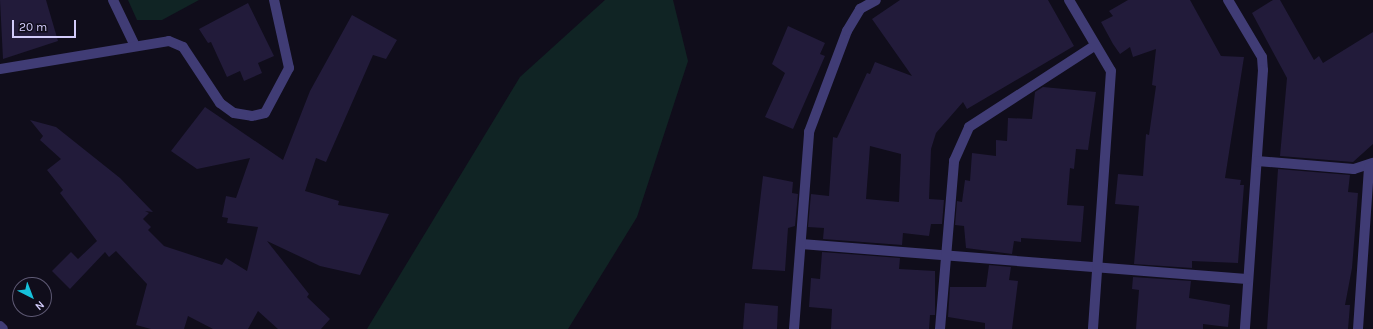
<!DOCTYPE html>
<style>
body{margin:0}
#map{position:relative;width:1373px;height:329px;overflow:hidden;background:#100d1b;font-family:Karla,sans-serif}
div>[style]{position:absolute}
.green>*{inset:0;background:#102424}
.building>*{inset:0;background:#221b3a}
.minor>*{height:10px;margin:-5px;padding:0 5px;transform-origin:5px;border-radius:5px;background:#403c75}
.tertiary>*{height:10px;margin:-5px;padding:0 5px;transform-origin:5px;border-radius:5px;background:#403c75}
span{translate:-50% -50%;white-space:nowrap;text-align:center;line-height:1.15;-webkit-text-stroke:3.5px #100d1b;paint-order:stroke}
.north{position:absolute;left:12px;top:277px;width:40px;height:40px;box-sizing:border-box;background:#100d1b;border:1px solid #5e5974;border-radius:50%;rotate:138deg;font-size:11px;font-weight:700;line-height:16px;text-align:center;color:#d2cbfa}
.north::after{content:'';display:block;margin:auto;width:14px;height:18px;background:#16c1db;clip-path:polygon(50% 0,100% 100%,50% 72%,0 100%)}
.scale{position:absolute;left:12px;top:20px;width:64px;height:18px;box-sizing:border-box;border:2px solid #d2cbfa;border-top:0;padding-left:5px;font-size:12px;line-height:14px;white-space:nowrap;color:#d2cbfa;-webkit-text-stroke:3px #100d1b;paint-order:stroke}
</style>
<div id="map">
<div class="green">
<div style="clip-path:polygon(128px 0,199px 0,162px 20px,137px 20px)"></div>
<div style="clip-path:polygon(605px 0,673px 0,688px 61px,637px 217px,568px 329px,367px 329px,520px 77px)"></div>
</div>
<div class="building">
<div style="clip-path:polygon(0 0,46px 0,58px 41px,3px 59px)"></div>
<div style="clip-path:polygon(evenodd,900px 0,1048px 0,1074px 46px,967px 109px,963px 102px,936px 133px,931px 149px,929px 199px,944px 200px,942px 224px,931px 224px,929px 236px,903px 233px,902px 245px,823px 239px,824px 228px,808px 227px,811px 194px,829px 196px,833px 137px,837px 138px,867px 73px,870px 74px,875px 62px,912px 76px,872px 19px,900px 0,870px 146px,901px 154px,899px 202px,866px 199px,870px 146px)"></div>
<div style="clip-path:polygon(1128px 0,1190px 0,1221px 56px,1244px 57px,1225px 178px,1241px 180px,1240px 185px,1244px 185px,1238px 263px,1192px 261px,1192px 268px,1134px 264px,1139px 206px,1115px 204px,1118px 174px,1143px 176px,1146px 134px,1149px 135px,1156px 86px,1152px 85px,1156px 49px,1133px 57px,1130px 47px,1120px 54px,1113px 44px,1101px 22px,1113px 16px,1109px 11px)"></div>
<div style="clip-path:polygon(1273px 0,1280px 0,1314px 60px,1319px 56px,1323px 63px,1373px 32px,1373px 144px,1353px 162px,1280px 156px,1287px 78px,1252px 13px)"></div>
<div style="clip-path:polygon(248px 3px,274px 56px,258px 63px,262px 73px,244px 81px,240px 71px,227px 77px,211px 42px,208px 43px,199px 29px)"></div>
<div style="clip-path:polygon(352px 15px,397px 40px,386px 59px,373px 55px,326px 162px,316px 158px,305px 191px,339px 201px,338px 205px,389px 214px,360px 275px,320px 266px,267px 241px,309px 294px,307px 297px,330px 319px,321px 329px,278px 329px,258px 311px,248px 329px,213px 329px,188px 316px,184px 329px,151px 329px,136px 325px,147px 284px,116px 251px,109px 257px,105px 252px,70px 289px,52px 271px,71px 252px,78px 259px,97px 241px,60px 193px,63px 190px,47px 170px,61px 159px,40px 140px,43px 136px,30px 120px,56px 127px,120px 178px,153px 212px,145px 211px,149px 213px,143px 219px,151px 227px,148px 230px,164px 246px,222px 265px,226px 258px,247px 271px,258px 227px,227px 223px,228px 218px,222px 217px,226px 196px,236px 198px,250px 158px,197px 169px,171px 151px,205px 107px,283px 160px,310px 91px)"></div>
<div style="clip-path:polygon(788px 26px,825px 43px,820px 54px,825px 56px,793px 129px,765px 117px,785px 73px,772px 64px)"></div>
<div style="clip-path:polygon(1043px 87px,1096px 92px,1088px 150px,1076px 149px,1074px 169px,1070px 168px,1067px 205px,1084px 206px,1081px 242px,1021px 238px,1021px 242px,1014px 241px,1012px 254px,966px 248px,964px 226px,955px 225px,957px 201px,962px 202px,965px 180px,970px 181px,972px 153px,996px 156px,996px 140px,1007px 141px,1008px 118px,1032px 119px,1035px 92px)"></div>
<div style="clip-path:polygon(1278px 169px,1350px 175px,1348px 192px,1358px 193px,1352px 268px,1345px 305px,1350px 305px,1348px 329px,1267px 329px)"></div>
<div style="clip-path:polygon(763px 176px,793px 182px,792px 193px,798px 194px,795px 226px,788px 228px,785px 271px,752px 269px)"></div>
<div style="clip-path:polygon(822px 252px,900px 258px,899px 269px,935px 271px,935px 315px,930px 315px,929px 329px,831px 329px,832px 309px,809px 307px,811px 278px,820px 279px)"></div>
<div style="clip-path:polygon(989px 265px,1011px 267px,1009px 280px,1018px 281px,1012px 329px,985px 329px,985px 323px,948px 317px,950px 287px,986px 287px)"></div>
<div style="clip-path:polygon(1133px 277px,1191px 281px,1189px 298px,1230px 305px,1228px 327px,1203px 324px,1203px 329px,1136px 329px,1139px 290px,1132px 289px)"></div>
<div style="clip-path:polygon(745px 303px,778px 306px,777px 329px,743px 329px)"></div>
</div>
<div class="minor">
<div style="left:113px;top:0;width:51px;rotate:64.4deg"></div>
<div style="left:1228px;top:0;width:66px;rotate:59.2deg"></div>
<div style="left:1262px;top:57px;width:13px;rotate:86deg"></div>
<div style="left:1263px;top:70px;width:260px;rotate:94deg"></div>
<div style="left:0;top:69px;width:171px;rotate:-9.4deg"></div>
<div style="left:169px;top:41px;width:15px;rotate:23deg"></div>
<div style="left:183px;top:47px;width:67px;rotate:56.5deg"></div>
<div style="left:220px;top:103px;width:17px;rotate:36deg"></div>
<div style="left:234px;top:113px;width:18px;rotate:9deg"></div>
<div style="left:252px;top:116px;width:13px;rotate:-13deg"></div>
<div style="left:265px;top:113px;width:51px;rotate:-61.9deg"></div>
<div style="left:289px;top:68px;width:70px;rotate:-102.4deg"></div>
<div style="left:1257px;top:161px;width:97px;rotate:4.7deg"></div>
<div style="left:1354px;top:169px;width:20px;rotate:-18deg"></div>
<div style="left:801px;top:244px;width:447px;rotate:4.5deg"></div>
<div style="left:0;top:326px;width:4px;rotate:45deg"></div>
<div style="left:794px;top:329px;width:198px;rotate:-85.6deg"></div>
<div style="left:809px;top:132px;width:108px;rotate:-69.4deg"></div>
<div style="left:847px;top:31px;width:26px;rotate:-59deg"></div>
<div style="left:860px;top:9px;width:18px;rotate:-29deg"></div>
<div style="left:940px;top:329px;width:169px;rotate:-85.2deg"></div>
<div style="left:954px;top:161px;width:37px;rotate:-66deg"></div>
<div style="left:969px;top:127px;width:149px;rotate:-32.9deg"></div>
<div style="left:1358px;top:329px;width:162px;rotate:-86.1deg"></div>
</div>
<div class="tertiary">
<div style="left:1069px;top:0;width:82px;rotate:59.4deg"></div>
<div style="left:1111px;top:71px;width:259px;rotate:94deg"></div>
</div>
<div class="north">N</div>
<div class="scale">20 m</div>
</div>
